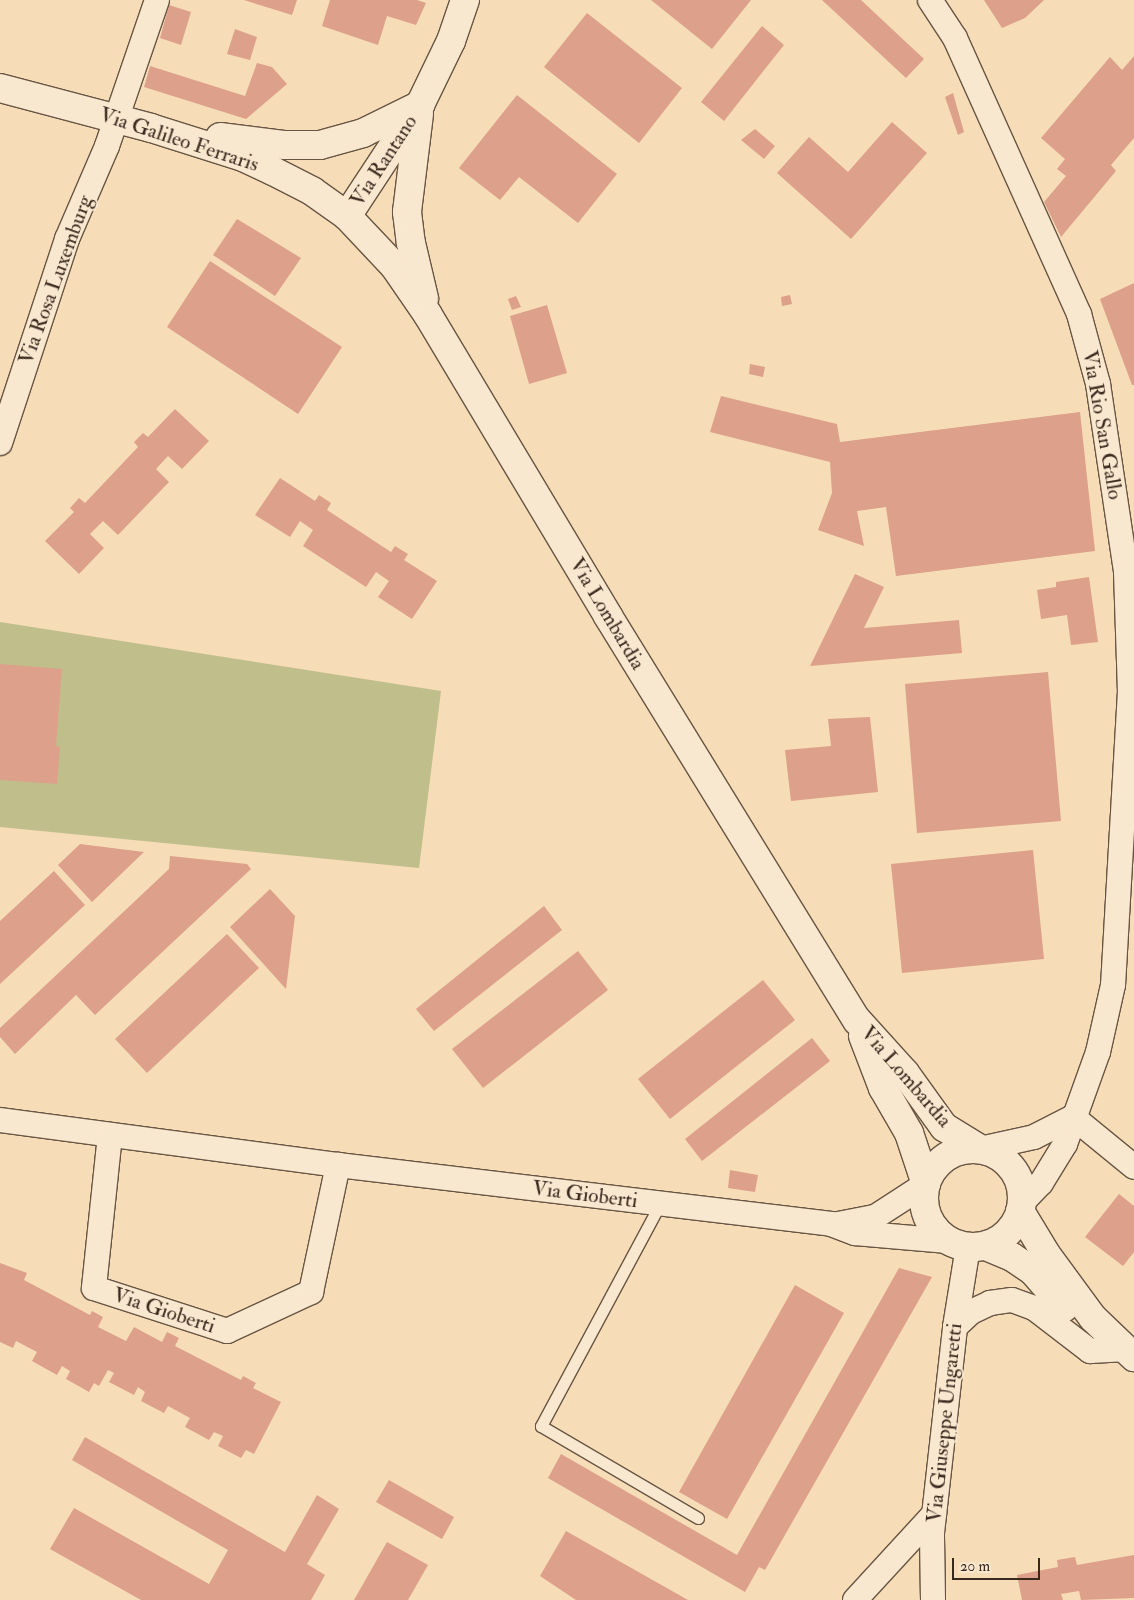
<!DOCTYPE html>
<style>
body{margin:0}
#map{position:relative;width:1134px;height:1600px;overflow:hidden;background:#f6dcb7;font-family:"IM FELL Double Pica",serif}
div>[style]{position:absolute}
.green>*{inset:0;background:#c0bf8c}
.building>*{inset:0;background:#dda08a}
.roads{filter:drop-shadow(1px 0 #685543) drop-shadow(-1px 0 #685543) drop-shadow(0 1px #685543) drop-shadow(0 -1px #685543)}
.lane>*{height:11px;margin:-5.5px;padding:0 5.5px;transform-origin:5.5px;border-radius:5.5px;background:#f9e8d0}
.street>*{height:24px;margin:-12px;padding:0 12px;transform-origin:12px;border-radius:12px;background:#f9e8d0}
.secondary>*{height:28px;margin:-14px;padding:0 14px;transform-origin:14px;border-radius:14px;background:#f9e8d0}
.secondary>.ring{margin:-14px;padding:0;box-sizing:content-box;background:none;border:28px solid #f9e8d0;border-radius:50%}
span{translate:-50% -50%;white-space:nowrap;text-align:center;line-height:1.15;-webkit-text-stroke:4px #f9e8d0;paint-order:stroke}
.street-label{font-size:21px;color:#39281c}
.scale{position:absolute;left:952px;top:1558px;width:88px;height:22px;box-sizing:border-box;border:2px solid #39281c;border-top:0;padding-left:6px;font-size:15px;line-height:18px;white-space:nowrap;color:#39281c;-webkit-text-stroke:4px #f9e8d0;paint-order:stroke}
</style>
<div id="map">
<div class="green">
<div style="clip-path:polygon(0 622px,441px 691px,419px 868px,0 827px)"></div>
</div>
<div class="building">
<div style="clip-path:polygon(244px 0,297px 0,292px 15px)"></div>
<div style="clip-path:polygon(330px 0,417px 0,426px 3px,416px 25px,387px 16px,378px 45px,322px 26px)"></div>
<div style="clip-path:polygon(651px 0,751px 0,712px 49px)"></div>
<div style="clip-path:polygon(822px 0,861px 0,924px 59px,906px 78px)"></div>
<div style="clip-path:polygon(984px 0,1044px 0,1025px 18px,1002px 28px)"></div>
<div style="clip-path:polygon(169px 5px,191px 12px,181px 45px,160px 38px)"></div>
<div style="clip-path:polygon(587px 13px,682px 88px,639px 143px,544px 67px)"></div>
<div style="clip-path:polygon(762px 26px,784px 45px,724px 121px,701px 102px)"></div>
<div style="clip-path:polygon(235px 29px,257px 37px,250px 60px,227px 54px)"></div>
<div style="clip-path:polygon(1134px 56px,1134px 138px,1111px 165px,1116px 171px,1061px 237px,1044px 202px,1066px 176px,1057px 169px,1065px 159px,1041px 138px,1110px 57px,1122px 70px)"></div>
<div style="clip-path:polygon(257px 63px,272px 67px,287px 84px,246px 119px,144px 87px,150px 66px,245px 96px)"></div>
<div style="clip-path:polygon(953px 93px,964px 132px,958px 135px,945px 97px)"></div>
<div style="clip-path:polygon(517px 95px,617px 174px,578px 223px,519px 177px,500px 200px,459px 168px)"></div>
<div style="clip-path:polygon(892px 122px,927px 153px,851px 239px,777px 173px,809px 137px,848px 172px)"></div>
<div style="clip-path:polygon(755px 129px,775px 146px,764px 159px,741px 140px)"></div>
<div style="clip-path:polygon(237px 219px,301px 258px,275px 296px,213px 255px)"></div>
<div style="clip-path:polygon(210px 261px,342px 347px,298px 414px,167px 327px)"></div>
<div style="clip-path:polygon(1134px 283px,1134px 385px,1132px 385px,1100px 299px)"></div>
<div style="clip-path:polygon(790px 295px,792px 304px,782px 306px,781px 297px)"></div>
<div style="clip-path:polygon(516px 296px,521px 307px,512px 310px,508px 299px)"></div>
<div style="clip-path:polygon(547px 305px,567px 373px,529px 384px,510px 316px)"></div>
<div style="clip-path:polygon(750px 364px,765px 367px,763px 377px,749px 374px)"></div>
<div style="clip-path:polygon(721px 396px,837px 424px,840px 442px,1080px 412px,1095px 551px,896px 576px,886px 507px,857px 511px,864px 546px,818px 530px,832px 493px,830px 462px,710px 432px)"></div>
<div style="clip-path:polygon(175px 409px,209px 441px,182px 469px,168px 456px,156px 469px,169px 482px,118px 535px,103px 521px,90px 534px,104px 548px,79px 574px,45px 541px,74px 512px,70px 508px,79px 498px,85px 503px,138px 447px,134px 442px,143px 433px,148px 437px)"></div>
<div style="clip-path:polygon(280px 478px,315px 501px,319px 495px,331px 503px,327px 510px,391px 552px,395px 546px,408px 554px,404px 560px,437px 581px,412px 619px,378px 597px,389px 581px,376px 572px,366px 587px,303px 546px,313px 530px,300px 521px,290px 537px,255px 515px)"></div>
<div style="clip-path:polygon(855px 574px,884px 587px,864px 628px,959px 620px,962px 653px,810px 666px)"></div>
<div style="clip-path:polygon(1089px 577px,1098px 642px,1071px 645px,1067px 615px,1041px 619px,1037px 590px,1056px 587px,1056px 582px)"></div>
<div style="clip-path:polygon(0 664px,62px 669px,56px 746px,60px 747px,57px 784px,0 780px)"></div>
<div style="clip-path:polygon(1048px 672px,1061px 821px,917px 833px,905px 684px)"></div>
<div style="clip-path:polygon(870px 717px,878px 792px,791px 801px,785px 750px,831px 746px,828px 719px)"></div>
<div style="clip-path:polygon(80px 844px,144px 852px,92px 902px,58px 865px)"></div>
<div style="clip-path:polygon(1033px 850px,1044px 959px,902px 973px,891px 864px)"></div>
<div style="clip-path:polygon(170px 856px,247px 864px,251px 869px,95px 1015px,76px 995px,15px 1054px,0 1037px,0 1028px,169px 869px)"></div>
<div style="clip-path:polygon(54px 871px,85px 905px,0 984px,0 921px)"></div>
<div style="clip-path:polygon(270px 889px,295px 916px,286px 989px,230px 927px)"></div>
<div style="clip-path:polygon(544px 906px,562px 930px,434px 1031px,416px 1009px)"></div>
<div style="clip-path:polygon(227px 934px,259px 968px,147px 1073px,115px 1039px)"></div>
<div style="clip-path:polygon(578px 951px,608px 990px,483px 1088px,452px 1049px)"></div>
<div style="clip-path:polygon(763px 980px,795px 1020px,670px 1119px,638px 1079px)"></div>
<div style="clip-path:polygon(812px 1038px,830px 1061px,702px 1161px,685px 1139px)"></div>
<div style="clip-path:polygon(730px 1170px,758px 1175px,755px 1192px,728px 1188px)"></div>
<div style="clip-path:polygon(1119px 1194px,1134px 1206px,1134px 1252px,1123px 1266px,1085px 1237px)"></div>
<div style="clip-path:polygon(0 1263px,27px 1273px,24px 1280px,90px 1315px,92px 1311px,103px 1317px,98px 1327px,126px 1341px,134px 1327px,162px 1342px,167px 1332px,179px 1338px,175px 1346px,241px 1380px,243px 1376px,256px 1383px,253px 1388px,281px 1402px,254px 1454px,246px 1450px,241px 1458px,218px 1446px,223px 1436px,214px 1432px,209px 1440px,185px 1427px,190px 1418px,168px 1406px,164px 1413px,141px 1401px,145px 1392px,138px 1387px,134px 1395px,109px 1382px,114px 1373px,108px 1370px,99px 1386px,94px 1383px,89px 1392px,66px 1379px,70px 1371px,62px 1366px,57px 1375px,32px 1361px,37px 1352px,16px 1341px,13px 1348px,0 1342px)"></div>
<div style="clip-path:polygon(899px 1268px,932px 1277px,765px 1570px,759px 1567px,745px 1592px,548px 1478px,561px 1454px,737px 1555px)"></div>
<div style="clip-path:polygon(795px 1285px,844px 1313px,727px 1519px,679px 1492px)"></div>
<div style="clip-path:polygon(85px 1437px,285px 1552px,317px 1495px,339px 1509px,307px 1564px,325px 1575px,311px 1600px,141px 1600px,50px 1549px,74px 1508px,209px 1584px,228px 1550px,72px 1460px)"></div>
<div style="clip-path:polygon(389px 1480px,454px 1517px,442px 1539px,376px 1502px)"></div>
<div style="clip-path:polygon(566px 1531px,688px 1600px,576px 1600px,540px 1576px)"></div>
<div style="clip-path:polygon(387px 1542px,428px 1565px,408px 1600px,354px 1600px)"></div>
<div style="clip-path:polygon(1134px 1555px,1134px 1598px,1081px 1600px,1079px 1591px,1061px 1594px,1063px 1600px,1022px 1600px,1017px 1575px,1058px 1567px,1057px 1560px,1075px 1557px,1077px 1565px)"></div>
</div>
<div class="roads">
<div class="lane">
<div style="left:660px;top:1204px;width:252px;rotate:118.2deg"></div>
<div style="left:541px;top:1426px;width:182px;rotate:30.4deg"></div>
</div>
<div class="street">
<div style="left:930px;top:0;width:45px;rotate:56.7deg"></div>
<div style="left:955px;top:38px;width:303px;rotate:65.8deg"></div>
<div style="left:1079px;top:314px;width:73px;rotate:74.8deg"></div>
<div style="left:1098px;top:384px;width:190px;rotate:81.5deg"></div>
<div style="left:1126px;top:572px;width:119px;rotate:88.1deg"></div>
<div style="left:1130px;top:691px;width:294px;rotate:93.3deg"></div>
<div style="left:1113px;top:985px;width:69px;rotate:102.6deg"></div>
<div style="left:1098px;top:1052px;width:98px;rotate:109.7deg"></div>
<div style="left:1065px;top:1144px;width:46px;rotate:121.6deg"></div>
<div style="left:1041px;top:1183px;width:28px;rotate:134deg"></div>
<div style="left:0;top:443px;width:215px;rotate:-71.8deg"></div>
<div style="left:67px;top:239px;width:101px;rotate:-66.7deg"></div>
<div style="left:107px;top:146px;width:154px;rotate:-71.1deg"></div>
<div style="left:1073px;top:1117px;width:79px;rotate:39.3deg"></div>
<div style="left:0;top:1120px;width:341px;rotate:7.6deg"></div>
<div style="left:338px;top:1165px;width:497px;rotate:6.8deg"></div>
<div style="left:831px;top:1224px;width:26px;rotate:21deg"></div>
<div style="left:855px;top:1233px;width:93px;rotate:4.9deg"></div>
<div style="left:110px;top:1135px;width:154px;rotate:96deg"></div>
<div style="left:94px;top:1288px;width:140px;rotate:17.9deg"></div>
<div style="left:227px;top:1331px;width:93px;rotate:-24.9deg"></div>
<div style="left:311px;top:1292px;width:130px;rotate:-78deg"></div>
<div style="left:980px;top:1149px;width:55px;rotate:-12.5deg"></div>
<div style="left:1034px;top:1137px;width:44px;rotate:-27.1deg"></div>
<div style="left:838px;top:1224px;width:38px;rotate:-11deg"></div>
<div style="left:875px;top:1217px;width:61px;rotate:-32.9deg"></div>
<div style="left:955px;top:1327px;width:22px;rotate:-43deg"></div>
<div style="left:971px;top:1312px;width:21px;rotate:-25deg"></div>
<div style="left:990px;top:1303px;width:22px;rotate:-8deg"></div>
<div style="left:1012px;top:1300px;width:23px;rotate:20deg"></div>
<div style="left:1034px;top:1308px;width:71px;rotate:37.5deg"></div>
<div style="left:1090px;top:1351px;width:33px;rotate:-3deg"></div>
<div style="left:855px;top:1600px;width:117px;rotate:-47.4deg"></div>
<div style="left:933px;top:1600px;width:67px;rotate:-90.9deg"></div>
<div style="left:932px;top:1533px;width:207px;rotate:-83.6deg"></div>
<div style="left:955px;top:1327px;width:81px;rotate:-80.8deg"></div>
</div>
<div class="secondary">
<div style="left:0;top:88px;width:156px;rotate:14.8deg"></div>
<div style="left:151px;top:128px;width:96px;rotate:17.5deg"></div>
<div style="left:243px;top:157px;width:33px;rotate:25deg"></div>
<div style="left:273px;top:171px;width:44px;rotate:27.1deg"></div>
<div style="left:312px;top:191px;width:43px;rotate:35.5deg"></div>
<div style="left:347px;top:216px;width:70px;rotate:46.7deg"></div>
<div style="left:395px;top:267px;width:58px;rotate:55.5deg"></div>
<div style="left:428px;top:315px;width:351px;rotate:59.1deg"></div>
<div style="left:608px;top:616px;width:475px;rotate:58.4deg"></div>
<div style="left:857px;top:1020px;width:72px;rotate:47.8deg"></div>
<div style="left:905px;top:1073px;width:67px;rotate:54.2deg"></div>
<div style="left:944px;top:1127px;width:42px;rotate:31.4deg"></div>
<div style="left:419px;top:114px;width:99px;rotate:97deg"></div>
<div style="left:407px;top:212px;width:31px;rotate:83deg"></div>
<div style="left:411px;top:243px;width:57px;rotate:76.7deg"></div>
<div style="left:220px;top:137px;width:64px;rotate:7.1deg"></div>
<div style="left:284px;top:145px;width:36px"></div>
<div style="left:320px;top:145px;width:45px;rotate:-15.6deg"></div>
<div style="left:363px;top:133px;width:64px;rotate:-26.2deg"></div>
<div style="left:347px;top:216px;width:133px;rotate:-56.7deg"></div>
<div style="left:420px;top:105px;width:71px;rotate:-64.2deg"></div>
<div style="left:451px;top:41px;width:43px;rotate:-71.1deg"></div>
<div style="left:863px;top:1036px;width:56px;rotate:69deg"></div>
<div style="left:883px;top:1088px;width:52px;rotate:60deg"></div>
<div style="left:909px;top:1133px;width:54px;rotate:71.6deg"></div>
<div class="ring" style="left:924px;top:1149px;width:70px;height:70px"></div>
<div style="left:1020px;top:1211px;width:50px;rotate:58.8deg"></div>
<div style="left:1046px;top:1254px;width:79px;rotate:53.7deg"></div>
<div style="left:1093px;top:1318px;width:57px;rotate:43.6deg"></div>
<div style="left:986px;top:1246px;width:28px;rotate:23deg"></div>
<div style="left:1012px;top:1257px;width:25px;rotate:34deg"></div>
<div style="left:1033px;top:1271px;width:48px;rotate:49.3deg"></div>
</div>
</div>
<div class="street-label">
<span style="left:179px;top:140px;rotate:18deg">Via Galileo Ferraris</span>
<span style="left:384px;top:161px;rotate:-57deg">Via Rantano</span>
<span style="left:56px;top:280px;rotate:-70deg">Via Rosa Luxemburg</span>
<span style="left:1102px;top:425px;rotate:80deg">Via Rio San Gallo</span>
<span style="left:607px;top:614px;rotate:59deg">Via Lombardia</span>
<span style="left:906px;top:1077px;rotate:49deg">Via Lombardia</span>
<span style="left:585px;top:1195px;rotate:7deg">Via Gioberti</span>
<span style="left:164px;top:1311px;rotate:18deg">Via Gioberti</span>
<span style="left:945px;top:1423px;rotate:-84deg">Via Giuseppe Ungaretti</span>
</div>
<div class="scale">20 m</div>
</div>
